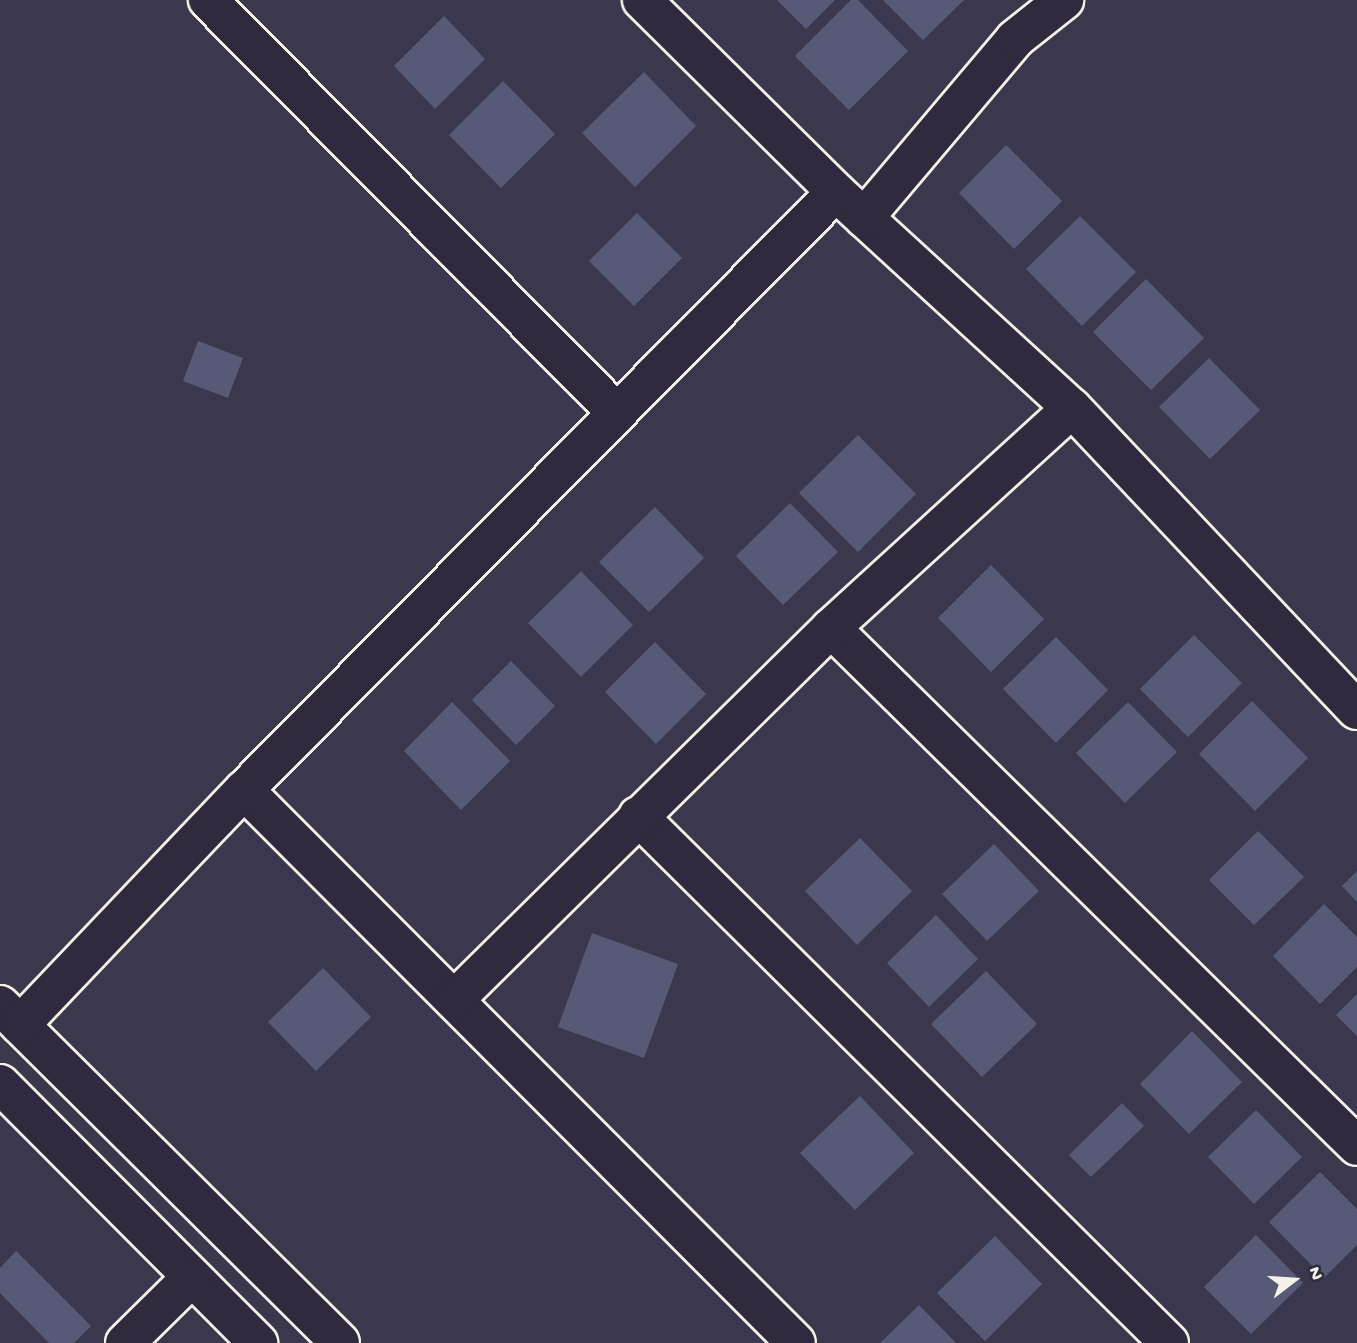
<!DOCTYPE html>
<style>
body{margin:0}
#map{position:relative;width:1357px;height:1343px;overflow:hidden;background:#3b384e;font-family:"Gochi Hand",sans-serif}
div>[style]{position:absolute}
.building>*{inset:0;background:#565a76}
.roads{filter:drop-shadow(2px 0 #f4f1e8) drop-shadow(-2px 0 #f4f1e8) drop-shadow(0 2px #f4f1e8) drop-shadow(0 -2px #f4f1e8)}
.minor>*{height:38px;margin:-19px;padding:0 19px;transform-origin:19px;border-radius:19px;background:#2f2a3d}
span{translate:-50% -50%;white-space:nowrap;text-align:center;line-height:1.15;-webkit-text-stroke:6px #2f2a3d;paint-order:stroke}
.north{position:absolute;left:1259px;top:1245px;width:70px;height:70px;-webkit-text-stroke:5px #2f2a3d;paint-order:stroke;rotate:73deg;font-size:19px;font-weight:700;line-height:28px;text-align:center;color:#f4f1e8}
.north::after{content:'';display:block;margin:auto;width:24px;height:32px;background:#f4f1e8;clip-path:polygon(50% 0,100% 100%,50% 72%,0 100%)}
</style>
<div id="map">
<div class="building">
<div style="clip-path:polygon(777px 0,835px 0,806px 29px)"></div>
<div style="clip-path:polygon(851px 0,858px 0,908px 51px,849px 110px,795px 56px)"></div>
<div style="clip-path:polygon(883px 0,964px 0,923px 40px)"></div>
<div style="clip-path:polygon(444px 16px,485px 59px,435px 109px,394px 66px)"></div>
<div style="clip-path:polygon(644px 72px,696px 126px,635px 187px,582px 133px)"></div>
<div style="clip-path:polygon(503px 81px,555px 134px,501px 188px,449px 135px)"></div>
<div style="clip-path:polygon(1006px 145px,1062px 201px,1014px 249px,959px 193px)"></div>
<div style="clip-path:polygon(637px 213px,682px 258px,634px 306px,589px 261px)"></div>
<div style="clip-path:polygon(1080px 216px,1136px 272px,1082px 326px,1026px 269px)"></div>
<div style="clip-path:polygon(1146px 279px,1204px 338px,1151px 390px,1093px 332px)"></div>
<div style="clip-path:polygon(198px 341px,243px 358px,228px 398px,183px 381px)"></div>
<div style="clip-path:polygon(1209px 358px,1260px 410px,1210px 459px,1159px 407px)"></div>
<div style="clip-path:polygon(858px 435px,916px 494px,858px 552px,799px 493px)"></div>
<div style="clip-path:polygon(790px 503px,838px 552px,783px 605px,736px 556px)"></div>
<div style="clip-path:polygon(655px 507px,704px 558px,649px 612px,599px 562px)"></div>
<div style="clip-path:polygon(991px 565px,1044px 619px,991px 672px,938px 618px)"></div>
<div style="clip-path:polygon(581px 571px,633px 625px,581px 677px,528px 623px)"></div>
<div style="clip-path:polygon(1194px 635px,1242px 683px,1188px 737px,1140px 689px)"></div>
<div style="clip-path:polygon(1056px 637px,1108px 690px,1056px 743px,1003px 689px)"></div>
<div style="clip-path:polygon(655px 642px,706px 694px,656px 744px,605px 692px)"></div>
<div style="clip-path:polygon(511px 661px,555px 706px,516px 745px,472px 700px)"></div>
<div style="clip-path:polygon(1252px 701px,1308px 758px,1255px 811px,1199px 754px)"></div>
<div style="clip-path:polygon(452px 702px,510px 761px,461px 810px,404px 751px)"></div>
<div style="clip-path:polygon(1128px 702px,1177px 752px,1125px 803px,1076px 753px)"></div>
<div style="clip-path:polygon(1258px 831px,1304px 877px,1254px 925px,1209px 880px)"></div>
<div style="clip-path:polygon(860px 838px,912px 891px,857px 945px,805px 891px)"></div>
<div style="clip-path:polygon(994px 844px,1039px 891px,987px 941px,942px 894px)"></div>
<div style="clip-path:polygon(1357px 871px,1357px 902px,1342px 886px)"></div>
<div style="clip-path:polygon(1324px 904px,1357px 937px,1357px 967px,1320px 1004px,1273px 956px)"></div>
<div style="clip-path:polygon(936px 915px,978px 959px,929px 1007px,887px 963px)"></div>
<div style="clip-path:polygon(592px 933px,678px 964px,644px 1058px,558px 1027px)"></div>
<div style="clip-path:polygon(323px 968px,371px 1017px,316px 1071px,268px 1022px)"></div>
<div style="clip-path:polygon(986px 971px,1037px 1024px,982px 1077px,931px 1024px)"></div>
<div style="clip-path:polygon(1357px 994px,1357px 1036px,1336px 1015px)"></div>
<div style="clip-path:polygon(1192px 1031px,1242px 1082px,1189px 1134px,1140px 1084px)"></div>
<div style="clip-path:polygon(860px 1096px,914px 1153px,855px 1210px,800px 1153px)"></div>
<div style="clip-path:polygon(1122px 1103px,1144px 1126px,1091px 1177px,1069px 1155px)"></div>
<div style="clip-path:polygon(1256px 1110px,1302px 1157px,1254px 1204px,1208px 1157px)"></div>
<div style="clip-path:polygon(1320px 1172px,1357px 1209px,1357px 1245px,1324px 1278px,1269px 1222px)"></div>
<div style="clip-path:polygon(1256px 1235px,1303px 1283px,1251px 1334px,1204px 1287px)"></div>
<div style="clip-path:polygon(995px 1236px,1042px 1284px,985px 1341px,937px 1293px)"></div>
<div style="clip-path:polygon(16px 1251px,91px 1326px,74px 1343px,49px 1343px,0 1293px,0 1268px)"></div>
<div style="clip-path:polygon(919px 1305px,956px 1343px,880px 1343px)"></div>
</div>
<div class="roads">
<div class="minor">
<div style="left:208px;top:0;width:580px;rotate:45.28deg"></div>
<div style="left:836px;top:192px;width:320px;rotate:42.5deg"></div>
<div style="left:1072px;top:408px;width:415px;rotate:46.7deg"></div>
<div style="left:864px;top:218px;width:234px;rotate:-49.8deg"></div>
<div style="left:1015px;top:39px;width:63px;rotate:-38.5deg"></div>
<div style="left:831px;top:628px;width:738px;rotate:44.56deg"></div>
<div style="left:244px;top:790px;width:781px;rotate:45.05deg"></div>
<div style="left:638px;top:816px;width:748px;rotate:44.78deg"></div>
<div style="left:454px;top:1000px;width:530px;rotate:-44.62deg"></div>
<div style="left:831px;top:628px;width:326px;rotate:-42.4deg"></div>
<div style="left:0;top:1005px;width:479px;rotate:44.8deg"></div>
<div style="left:20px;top:1025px;width:325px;rotate:-46.4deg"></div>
<div style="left:244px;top:790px;width:841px;rotate:-45.29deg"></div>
<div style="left:836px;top:192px;width:273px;rotate:-135.3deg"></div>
<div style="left:0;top:1084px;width:366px;rotate:45.1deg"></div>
<div style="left:125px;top:1343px;width:93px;rotate:-44.6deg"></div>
</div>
</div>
<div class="north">N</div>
</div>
